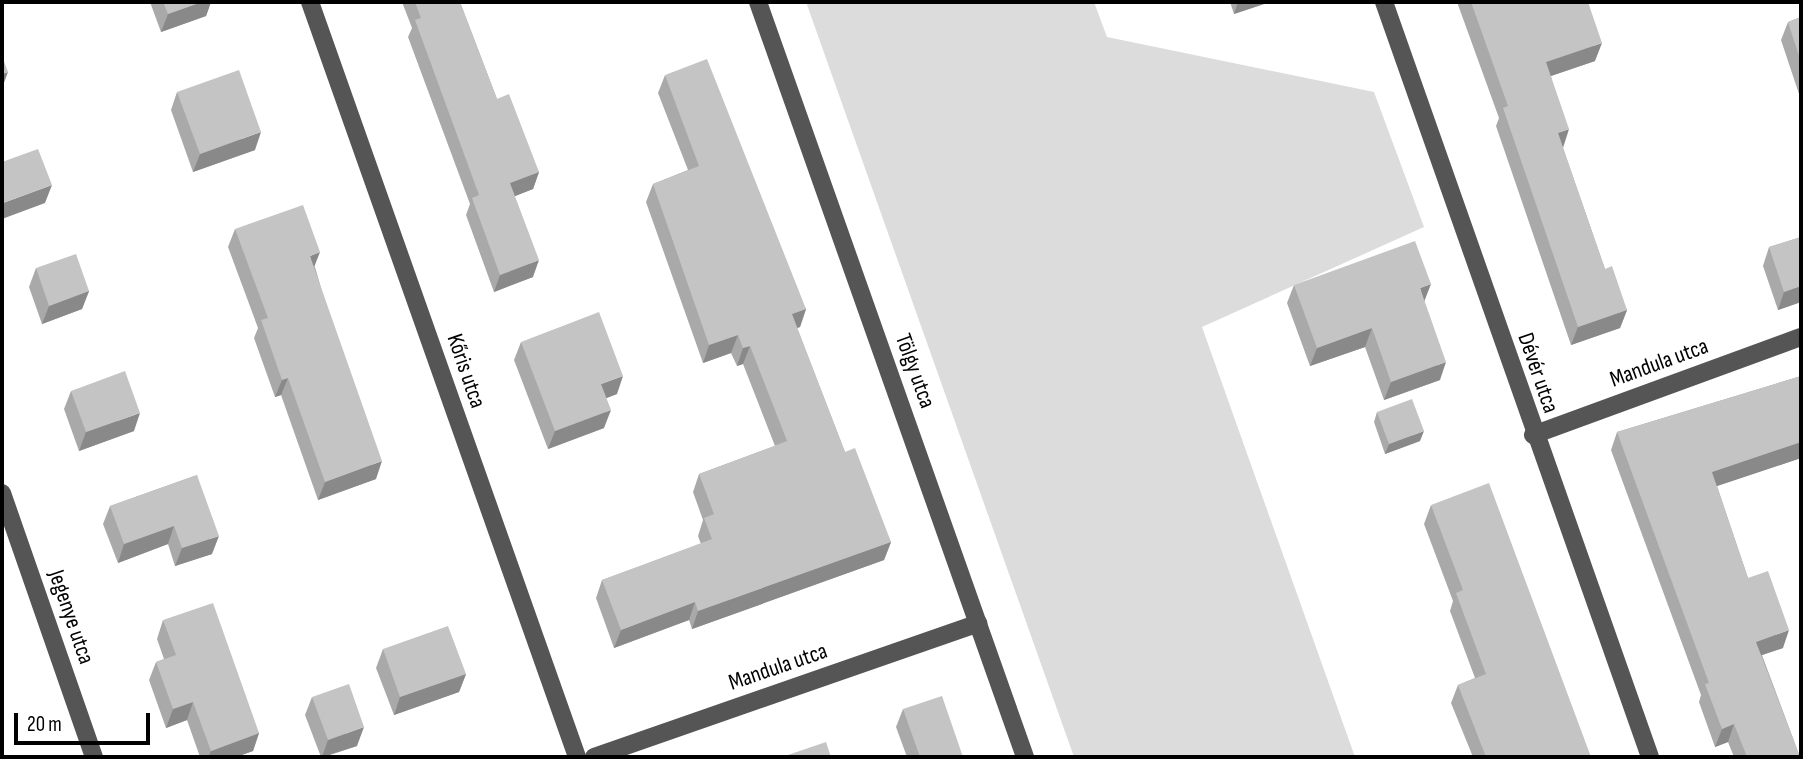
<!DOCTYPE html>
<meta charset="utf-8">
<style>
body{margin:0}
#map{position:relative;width:1803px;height:759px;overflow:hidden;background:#fff;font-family:"Sofia Sans Condensed",sans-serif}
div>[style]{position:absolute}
.green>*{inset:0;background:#dcdcdc}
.minor>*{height:18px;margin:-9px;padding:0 9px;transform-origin:9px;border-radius:9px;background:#555}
.wall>*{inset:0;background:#a9a9a9}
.shaded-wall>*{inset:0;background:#898989}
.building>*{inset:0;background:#c4c4c4}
span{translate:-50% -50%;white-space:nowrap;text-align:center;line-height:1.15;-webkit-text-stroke:5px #fff;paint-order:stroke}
.street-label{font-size:23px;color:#000}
.frame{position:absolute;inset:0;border:4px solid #000;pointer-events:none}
.scale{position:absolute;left:14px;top:713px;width:136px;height:32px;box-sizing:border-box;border:4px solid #000;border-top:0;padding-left:9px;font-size:21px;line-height:24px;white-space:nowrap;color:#000;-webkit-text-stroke:5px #fff;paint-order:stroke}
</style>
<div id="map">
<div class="green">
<div style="clip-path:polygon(806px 2px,1094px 2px,1107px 37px,1374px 92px,1424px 227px,1202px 327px,1355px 757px,1074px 757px)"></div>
</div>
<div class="minor">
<div style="left:310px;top:2px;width:801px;rotate:70.52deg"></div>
<div style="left:758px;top:2px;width:801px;rotate:70.52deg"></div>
<div style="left:1384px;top:2px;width:800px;rotate:70.59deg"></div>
<div style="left:1533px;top:435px;width:285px;rotate:-20.1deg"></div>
<div style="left:2px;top:493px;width:280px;rotate:70.8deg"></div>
<div style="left:594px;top:757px;width:407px;rotate:-19.2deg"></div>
</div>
<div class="wall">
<div style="clip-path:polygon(150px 2px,211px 2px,206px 16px,161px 32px)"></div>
<div style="clip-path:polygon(402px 2px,460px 2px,497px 99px,539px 172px,533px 189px,514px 196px,533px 277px,494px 292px,466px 215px,470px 204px,408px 37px,412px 28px)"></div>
<div style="clip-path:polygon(1230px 2px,1270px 2px,1234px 14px)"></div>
<div style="clip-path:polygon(1457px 2px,1588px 2px,1595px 61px,1551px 76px,1563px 148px,1605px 269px,1627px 310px,1620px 328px,1571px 345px,1496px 126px,1499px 118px)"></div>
<div style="clip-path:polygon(1801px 17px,1801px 100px,1781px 40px,1788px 22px)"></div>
<div style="clip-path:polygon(665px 75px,806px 309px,800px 327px,797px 328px,845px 452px,891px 542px,884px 560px,692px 629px,689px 620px,614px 648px,596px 598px,602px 580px,701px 544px,698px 536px,703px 520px,693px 492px,699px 474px,775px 446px,743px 364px,737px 366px,731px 353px,703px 363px,646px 202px,653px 184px,688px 170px,658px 93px)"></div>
<div style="clip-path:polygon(177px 92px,255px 150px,193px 172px,171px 110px)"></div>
<div style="clip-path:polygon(235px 229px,315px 267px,376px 479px,318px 500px,281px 395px,275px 397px,254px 338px,258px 328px,228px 247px)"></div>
<div style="clip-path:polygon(1801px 237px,1801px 302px,1778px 310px,1763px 266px,1769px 247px)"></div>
<div style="clip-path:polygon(36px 268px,89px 291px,82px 309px,42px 324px,29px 287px)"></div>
<div style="clip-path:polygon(1294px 285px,1424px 301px,1440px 380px,1384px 400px,1365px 347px,1310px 366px,1287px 303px)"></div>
<div style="clip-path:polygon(521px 342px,617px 394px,606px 398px,604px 428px,548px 449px,514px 360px)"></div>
<div style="clip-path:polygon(1801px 376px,1801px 458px,1717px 486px,1748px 578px,1783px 648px,1762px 655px,1800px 757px,1734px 757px,1728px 742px,1715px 747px,1699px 702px,1701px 695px,1611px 450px,1617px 432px)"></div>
<div style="clip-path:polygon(71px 391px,134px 431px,79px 451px,64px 409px)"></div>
<div style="clip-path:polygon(1377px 412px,1420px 441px,1385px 454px,1374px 422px)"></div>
<div style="clip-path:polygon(197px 475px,212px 554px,175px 566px,168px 544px,118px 563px,103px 524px,110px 506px)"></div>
<div style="clip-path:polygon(1431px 505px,1591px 757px,1473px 757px,1451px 703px,1458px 685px,1475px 678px,1450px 611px,1453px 601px,1424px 524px)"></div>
<div style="clip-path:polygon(163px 620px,259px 733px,253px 751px,236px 757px,200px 757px,187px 720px,166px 728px,149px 680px,156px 662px,164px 659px,157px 639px)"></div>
<div style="clip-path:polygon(383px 649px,466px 674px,459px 692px,394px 715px,376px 668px)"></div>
<div style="clip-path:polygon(312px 697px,357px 746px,324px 757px,321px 757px,305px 715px)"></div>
<div style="clip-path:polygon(903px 709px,963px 757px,907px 757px,896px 727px)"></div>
</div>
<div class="shaded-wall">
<div style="clip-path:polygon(202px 2px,211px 2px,206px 16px,161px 32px,168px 14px)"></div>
<div style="clip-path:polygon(1238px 2px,1270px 2px,1234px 14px)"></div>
<div style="clip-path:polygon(1602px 43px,1595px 61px,1539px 80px,1546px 62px)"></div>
<div style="clip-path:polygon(8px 72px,2px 88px,2px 74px)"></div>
<div style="clip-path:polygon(1569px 129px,1563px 148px,1558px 133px)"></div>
<div style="clip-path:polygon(261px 132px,255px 150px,193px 172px,200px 154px)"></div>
<div style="clip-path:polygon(539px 172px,533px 189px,503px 201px,510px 183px)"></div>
<div style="clip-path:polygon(52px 185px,45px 203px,2px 219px,2px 207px,3px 203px)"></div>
<div style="clip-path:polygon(320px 252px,313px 270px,310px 256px)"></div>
<div style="clip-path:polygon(539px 260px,533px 277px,494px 292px,500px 275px)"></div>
<div style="clip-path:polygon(1431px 284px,1424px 302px,1420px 288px)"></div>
<div style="clip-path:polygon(1801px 286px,1801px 302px,1778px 310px,1784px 292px)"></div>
<div style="clip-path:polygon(89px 291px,82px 309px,42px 324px,49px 306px)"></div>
<div style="clip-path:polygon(806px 309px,800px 327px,785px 332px,792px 314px)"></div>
<div style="clip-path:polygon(1627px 310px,1620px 328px,1571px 345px,1578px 327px)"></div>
<div style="clip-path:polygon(1372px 328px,1365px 347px,1310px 366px,1317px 348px)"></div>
<div style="clip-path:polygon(738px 335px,731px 353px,703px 363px,709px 345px)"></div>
<div style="clip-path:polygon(750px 346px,743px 364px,737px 366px,743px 348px)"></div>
<div style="clip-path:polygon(1446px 362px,1440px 380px,1384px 400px,1391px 382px)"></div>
<div style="clip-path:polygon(623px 376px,617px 394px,594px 403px,601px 384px)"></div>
<div style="clip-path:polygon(288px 378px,281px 395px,275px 397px,282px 380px)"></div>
<div style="clip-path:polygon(611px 410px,604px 428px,548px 449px,555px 431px)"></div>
<div style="clip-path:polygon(140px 413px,134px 431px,79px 451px,86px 432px)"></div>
<div style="clip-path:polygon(1424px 431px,1420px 441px,1385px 454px,1389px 444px)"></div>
<div style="clip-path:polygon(1801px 442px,1801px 458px,1705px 490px,1712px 472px)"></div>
<div style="clip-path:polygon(382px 461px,376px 479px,318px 500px,325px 482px)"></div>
<div style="clip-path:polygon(174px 526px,168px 544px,118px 563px,124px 544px)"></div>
<div style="clip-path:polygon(219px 536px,212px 554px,175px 566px,182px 548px)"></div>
<div style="clip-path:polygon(891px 542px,884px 560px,692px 629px,698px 611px)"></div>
<div style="clip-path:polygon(695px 602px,689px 620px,614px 648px,621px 630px)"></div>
<div style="clip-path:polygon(1789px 630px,1783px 648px,1750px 659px,1756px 642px)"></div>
<div style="clip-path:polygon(466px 674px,459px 692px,394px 715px,400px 697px)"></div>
<div style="clip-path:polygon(193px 702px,187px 720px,166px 728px,173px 709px)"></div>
<div style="clip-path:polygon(1734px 724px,1728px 742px,1715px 747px,1722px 729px)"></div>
<div style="clip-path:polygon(364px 727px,357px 746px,322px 757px,328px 740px)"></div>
<div style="clip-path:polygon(259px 733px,253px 751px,236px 757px,208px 757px,211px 751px)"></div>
</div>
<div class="building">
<div style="clip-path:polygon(163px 2px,202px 2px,168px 14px)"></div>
<div style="clip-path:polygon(415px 2px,460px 2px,497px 99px,509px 94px,539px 172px,510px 183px,539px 260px,500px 275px,472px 198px,479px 195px,415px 20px,421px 18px)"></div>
<div style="clip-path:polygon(1471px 2px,1588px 2px,1602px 43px,1546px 62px,1569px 129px,1558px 133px,1605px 269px,1612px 266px,1627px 310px,1578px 327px,1503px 108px,1508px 106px)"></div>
<div style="clip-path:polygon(1801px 17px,1801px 62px,1788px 22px)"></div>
<div style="clip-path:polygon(2px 56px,8px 72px,2px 74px)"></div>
<div style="clip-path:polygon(707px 59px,806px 309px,792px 314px,845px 452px,855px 448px,891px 542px,698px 611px,695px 602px,621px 630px,602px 580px,712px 539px,704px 518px,714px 514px,699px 474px,787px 441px,750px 346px,743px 348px,738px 335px,709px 345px,653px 184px,699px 166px,665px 75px)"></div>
<div style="clip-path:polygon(239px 70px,261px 132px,200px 154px,177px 92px)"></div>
<div style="clip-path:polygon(38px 149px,52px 185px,3px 203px,2px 200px,2px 162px)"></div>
<div style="clip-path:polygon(303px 205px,320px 252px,310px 256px,382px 461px,325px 482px,288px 378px,282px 380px,261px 320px,268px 318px,235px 229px)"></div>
<div style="clip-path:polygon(1801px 237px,1801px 286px,1784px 292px,1769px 247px)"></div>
<div style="clip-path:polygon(1415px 241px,1431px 284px,1420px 288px,1446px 362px,1391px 382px,1372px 328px,1317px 348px,1294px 285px)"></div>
<div style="clip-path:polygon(76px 254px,89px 291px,49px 306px,36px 268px)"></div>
<div style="clip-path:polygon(599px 312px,623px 376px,601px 384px,611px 410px,555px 431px,521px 342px)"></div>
<div style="clip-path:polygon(125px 371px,140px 413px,86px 432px,71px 391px)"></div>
<div style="clip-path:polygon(1801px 376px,1801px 442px,1712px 472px,1748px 578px,1768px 571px,1789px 630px,1756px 642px,1800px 757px,1747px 757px,1734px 724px,1722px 729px,1705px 684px,1709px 683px,1617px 432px)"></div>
<div style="clip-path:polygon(1412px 399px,1424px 431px,1389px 444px,1377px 412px)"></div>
<div style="clip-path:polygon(197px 475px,219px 536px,182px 548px,174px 526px,124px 544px,110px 506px)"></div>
<div style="clip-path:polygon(1489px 483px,1591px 757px,1486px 757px,1458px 685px,1486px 674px,1456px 593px,1463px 590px,1431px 505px)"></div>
<div style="clip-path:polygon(213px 603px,259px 733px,211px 751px,193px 702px,173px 709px,156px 662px,176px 655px,163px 620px)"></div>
<div style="clip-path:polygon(448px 626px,466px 674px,400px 697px,383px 649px)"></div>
<div style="clip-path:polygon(349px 684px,364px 727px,328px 740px,312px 697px)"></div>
<div style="clip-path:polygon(942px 696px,963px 757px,920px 757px,903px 709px)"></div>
<div style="clip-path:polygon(826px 742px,831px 757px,782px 757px)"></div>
</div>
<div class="street-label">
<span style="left:1659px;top:363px;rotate:-20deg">Mandula utca</span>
<span style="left:466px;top:371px;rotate:71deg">Kőris utca</span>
<span style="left:915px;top:371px;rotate:70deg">Tölgy utca</span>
<span style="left:1538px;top:373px;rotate:71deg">Dévér utca</span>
<span style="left:71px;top:617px;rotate:71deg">Jegenye utca</span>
<span style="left:778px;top:667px;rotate:-19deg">Mandula utca</span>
</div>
<div class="frame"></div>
<div class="scale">20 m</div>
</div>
